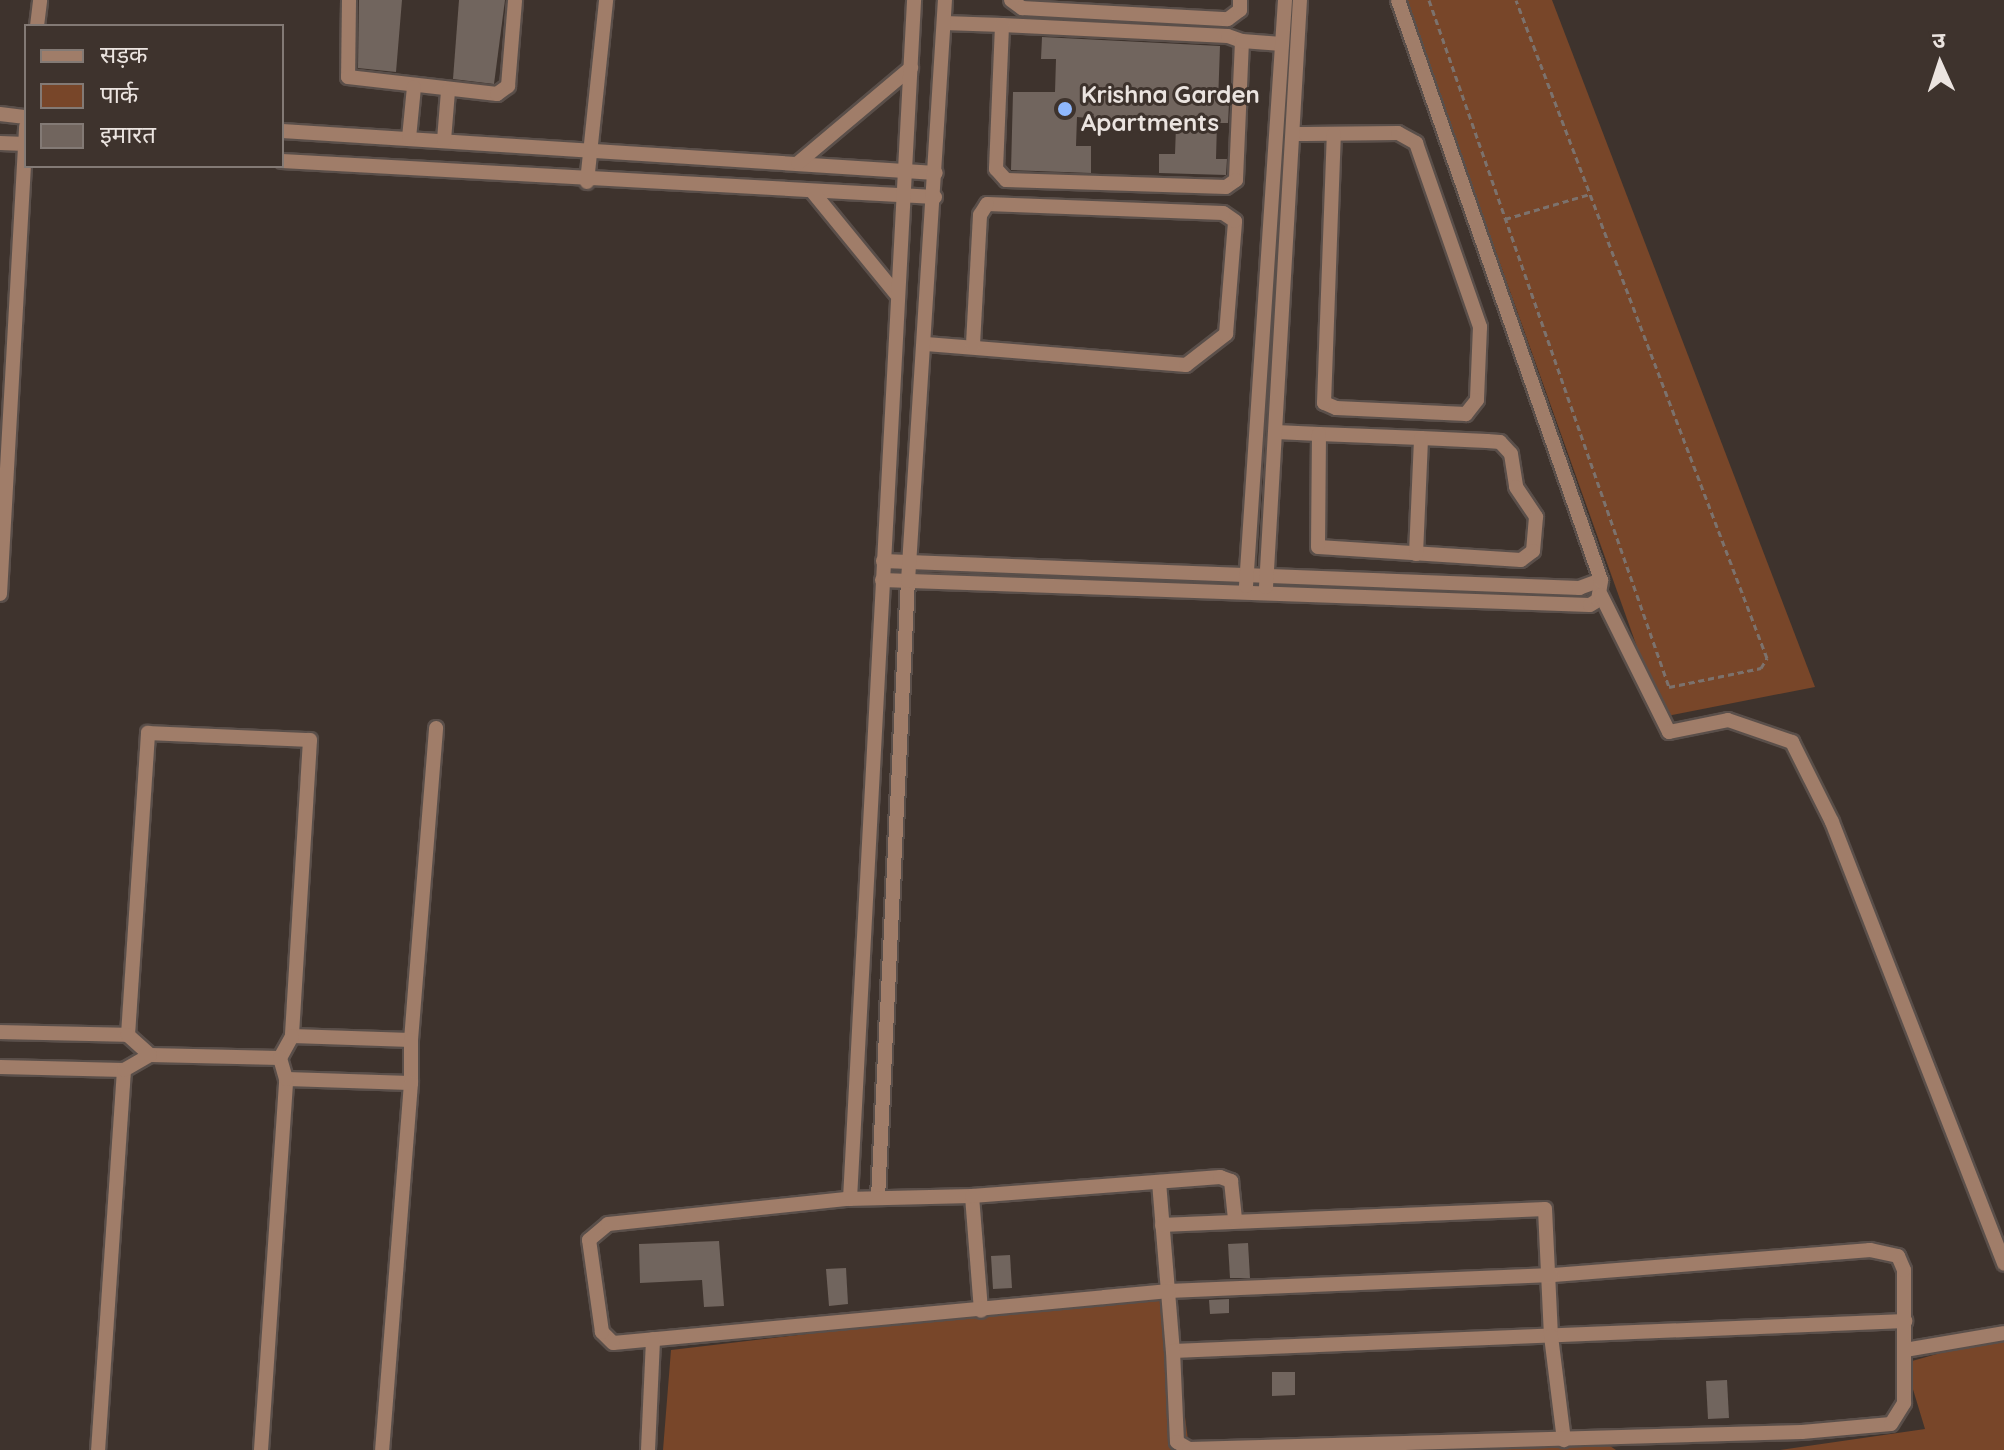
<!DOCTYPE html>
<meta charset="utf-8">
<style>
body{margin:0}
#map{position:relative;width:2004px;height:1450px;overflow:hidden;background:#3e332d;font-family:Quicksand,"Noto Sans Devanagari",sans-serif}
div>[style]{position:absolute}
.green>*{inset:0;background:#784629}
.building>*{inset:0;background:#71655e}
.path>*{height:3px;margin-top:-1.5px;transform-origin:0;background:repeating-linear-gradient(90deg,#7c726d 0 6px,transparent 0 10px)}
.roads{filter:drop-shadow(2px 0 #5a4f4a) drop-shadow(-2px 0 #5a4f4a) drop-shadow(0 2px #5a4f4a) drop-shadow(0 -2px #5a4f4a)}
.minor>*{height:14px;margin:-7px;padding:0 7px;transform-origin:7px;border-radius:7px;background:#a07d69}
.dots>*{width:22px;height:22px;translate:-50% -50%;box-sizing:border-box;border:4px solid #3e332d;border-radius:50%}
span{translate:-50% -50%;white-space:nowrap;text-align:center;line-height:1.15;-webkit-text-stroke:6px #3e332d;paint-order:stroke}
.poi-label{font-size:24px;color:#ebe4e0;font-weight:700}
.left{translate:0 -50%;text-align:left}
.legend{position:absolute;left:24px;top:24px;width:260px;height:144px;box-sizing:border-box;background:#3e332d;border:2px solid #837a75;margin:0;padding:10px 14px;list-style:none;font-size:24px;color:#ebe4e0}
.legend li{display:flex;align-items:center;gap:16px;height:40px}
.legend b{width:40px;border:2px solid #837a75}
.north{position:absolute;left:1900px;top:24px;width:80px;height:80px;-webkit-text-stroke:6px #3e332d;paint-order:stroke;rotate:357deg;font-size:22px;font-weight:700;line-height:32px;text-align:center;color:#ebe4e0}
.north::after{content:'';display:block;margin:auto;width:28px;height:36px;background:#ebe4e0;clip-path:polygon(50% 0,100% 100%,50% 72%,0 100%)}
</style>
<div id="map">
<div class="green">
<div style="clip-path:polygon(1406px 0,1552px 0,1815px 687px,1662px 717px)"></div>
<div style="clip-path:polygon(1169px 1291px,1189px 1448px,1198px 1450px,663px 1450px,671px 1350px)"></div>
<div style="clip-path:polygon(2004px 1335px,2004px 1450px,1780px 1450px,1925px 1429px,1905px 1363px)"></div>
<div style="clip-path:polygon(1601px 1440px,1616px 1450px,1433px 1450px,1441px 1443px)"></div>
</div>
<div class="building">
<div style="clip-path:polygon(359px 0,402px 0,396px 72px,358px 68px)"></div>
<div style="clip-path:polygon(459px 0,505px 0,494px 84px,453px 79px)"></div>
<div style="clip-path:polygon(1042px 37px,1220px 46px,1218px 103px,1229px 103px,1228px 123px,1217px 123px,1216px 159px,1227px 159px,1226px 175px,1159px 173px,1159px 154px,1175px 154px,1176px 126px,1077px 117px,1076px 146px,1091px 146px,1091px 173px,1011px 170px,1013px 92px,1055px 92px,1056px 59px,1041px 59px)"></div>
<div style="clip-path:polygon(719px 1241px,724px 1306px,704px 1307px,702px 1280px,640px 1283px,639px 1244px)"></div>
<div style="clip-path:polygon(1248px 1243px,1250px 1278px,1230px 1278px,1228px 1244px)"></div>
<div style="clip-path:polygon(1010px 1255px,1012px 1288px,993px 1289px,991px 1256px)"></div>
<div style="clip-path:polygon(846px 1268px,848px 1304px,829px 1306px,826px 1269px)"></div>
<div style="clip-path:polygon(1229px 1299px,1229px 1313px,1210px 1314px,1209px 1300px)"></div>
<div style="clip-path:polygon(1272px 1372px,1295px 1372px,1295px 1395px,1272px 1396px)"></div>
<div style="clip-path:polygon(1727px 1380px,1729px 1418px,1708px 1419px,1706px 1381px)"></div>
</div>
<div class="path">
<div style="left:1429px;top:0;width:728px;rotate:70.74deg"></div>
<div style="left:1669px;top:687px;width:94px;rotate:-11.7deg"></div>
<div style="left:1761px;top:668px;width:12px;rotate:-59deg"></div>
<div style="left:1767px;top:658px;width:704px;rotate:-110.88deg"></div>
<div style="left:1505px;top:219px;width:89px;rotate:-16.4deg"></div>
</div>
<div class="roads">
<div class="minor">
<div style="left:349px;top:0;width:77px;rotate:90.7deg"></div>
<div style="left:348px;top:77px;width:150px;rotate:6.5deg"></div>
<div style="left:497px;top:94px;width:14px;rotate:-36deg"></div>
<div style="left:508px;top:86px;width:86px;rotate:-85.3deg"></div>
<div style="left:1011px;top:0;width:14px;rotate:36deg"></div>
<div style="left:1022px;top:8px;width:206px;rotate:3.1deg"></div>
<div style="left:1228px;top:19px;width:15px;rotate:-37deg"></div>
<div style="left:1240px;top:10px;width:10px;rotate:-90deg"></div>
<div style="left:944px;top:23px;width:58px;rotate:2deg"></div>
<div style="left:1002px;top:25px;width:226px;rotate:2.8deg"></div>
<div style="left:1228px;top:36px;width:15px;rotate:20deg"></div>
<div style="left:1242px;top:41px;width:139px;rotate:92.5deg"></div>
<div style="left:1236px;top:180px;width:12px;rotate:145deg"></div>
<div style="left:1226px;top:187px;width:220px;rotate:-178.2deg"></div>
<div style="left:1006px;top:180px;width:15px;rotate:-132deg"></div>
<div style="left:996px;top:169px;width:144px;rotate:-87.6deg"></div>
<div style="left:37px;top:26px;width:26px;rotate:-83deg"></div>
<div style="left:1242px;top:41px;width:40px;rotate:4.3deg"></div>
<div style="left:0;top:114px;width:26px;rotate:7deg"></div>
<div style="left:282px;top:131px;width:655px;rotate:3.67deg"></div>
<div style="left:1293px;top:134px;width:12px"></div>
<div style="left:1305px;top:134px;width:93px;rotate:-0.6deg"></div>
<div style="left:1398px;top:133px;width:21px;rotate:29deg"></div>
<div style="left:1416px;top:143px;width:195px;rotate:70.8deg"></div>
<div style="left:1480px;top:327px;width:73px;rotate:92.4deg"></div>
<div style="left:1477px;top:400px;width:18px;rotate:128deg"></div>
<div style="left:1466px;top:414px;width:130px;rotate:-177.4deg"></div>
<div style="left:1336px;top:408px;width:13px;rotate:-157deg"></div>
<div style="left:1324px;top:403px;width:269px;rotate:-87.9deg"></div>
<div style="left:409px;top:138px;width:51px;rotate:-84.4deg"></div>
<div style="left:444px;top:140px;width:49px;rotate:-85.3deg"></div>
<div style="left:0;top:143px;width:26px;rotate:2deg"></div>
<div style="left:282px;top:161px;width:654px;rotate:3.16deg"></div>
<div style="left:798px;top:163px;width:148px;rotate:-40.1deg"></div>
<div style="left:587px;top:182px;width:183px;rotate:-84deg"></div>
<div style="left:812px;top:191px;width:134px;rotate:50.7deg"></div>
<div style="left:926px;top:344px;width:261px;rotate:4.6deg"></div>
<div style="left:1186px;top:365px;width:51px;rotate:-37.8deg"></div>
<div style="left:1226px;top:334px;width:113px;rotate:-85.4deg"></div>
<div style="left:1235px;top:221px;width:14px;rotate:-146deg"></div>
<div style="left:1223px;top:213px;width:236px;rotate:-177.8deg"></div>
<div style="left:987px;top:204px;width:13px;rotate:122deg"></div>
<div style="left:980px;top:215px;width:131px;rotate:93.1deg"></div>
<div style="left:1276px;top:432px;width:43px;rotate:2.7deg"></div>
<div style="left:1319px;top:434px;width:102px;rotate:2.2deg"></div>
<div style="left:1421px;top:438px;width:66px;rotate:2.6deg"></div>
<div style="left:1487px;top:441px;width:13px;rotate:4deg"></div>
<div style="left:1500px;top:442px;width:16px;rotate:47deg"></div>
<div style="left:1511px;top:454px;width:33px;rotate:81deg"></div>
<div style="left:1516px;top:487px;width:36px;rotate:56deg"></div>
<div style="left:1536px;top:517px;width:34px;rotate:95deg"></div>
<div style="left:1533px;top:551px;width:15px;rotate:143deg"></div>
<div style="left:1521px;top:560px;width:203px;rotate:-176.3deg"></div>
<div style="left:1318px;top:547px;width:113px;rotate:-89.5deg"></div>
<div style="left:1416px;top:554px;width:116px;rotate:-87.5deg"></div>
<div style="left:883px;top:561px;width:697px;rotate:2.22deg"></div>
<div style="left:1579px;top:588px;width:23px;rotate:-20deg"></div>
<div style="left:882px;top:580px;width:708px;rotate:2.02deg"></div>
<div style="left:1590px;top:605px;width:9px;rotate:-32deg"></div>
<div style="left:1598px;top:600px;width:20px;rotate:-81deg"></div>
<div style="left:1601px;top:580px;width:614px;rotate:-109.29deg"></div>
<div style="left:1246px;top:586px;width:587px;rotate:-86.19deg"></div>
<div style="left:1266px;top:587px;width:588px;rotate:-86.69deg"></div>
<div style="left:0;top:594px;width:468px;rotate:-86.8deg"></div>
<div style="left:1601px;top:595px;width:153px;rotate:63.6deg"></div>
<div style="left:1669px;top:732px;width:60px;rotate:-11.5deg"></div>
<div style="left:1728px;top:720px;width:68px;rotate:19deg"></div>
<div style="left:1792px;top:742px;width:89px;rotate:63.4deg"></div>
<div style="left:1832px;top:822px;width:474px;rotate:68.7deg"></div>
<div style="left:0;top:1032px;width:128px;rotate:1.3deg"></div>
<div style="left:128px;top:1035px;width:303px;rotate:-86.2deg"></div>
<div style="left:148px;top:733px;width:162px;rotate:2.5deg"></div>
<div style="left:310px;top:740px;width:297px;rotate:93.5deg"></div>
<div style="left:292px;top:1036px;width:119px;rotate:1.9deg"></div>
<div style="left:411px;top:1040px;width:313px;rotate:-85.4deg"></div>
<div style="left:411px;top:1040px;width:43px;rotate:90deg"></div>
<div style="left:150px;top:1055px;width:130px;rotate:1.3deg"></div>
<div style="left:280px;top:1058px;width:25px;rotate:-61deg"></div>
<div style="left:0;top:1067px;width:124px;rotate:1.4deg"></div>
<div style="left:124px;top:1070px;width:381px;rotate:93.9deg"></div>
<div style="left:124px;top:1070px;width:30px;rotate:-30deg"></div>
<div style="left:150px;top:1055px;width:30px;rotate:-138deg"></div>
<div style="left:286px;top:1079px;width:125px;rotate:1.8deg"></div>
<div style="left:411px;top:1083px;width:368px;rotate:94.5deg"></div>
<div style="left:1159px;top:1182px;width:170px;rotate:85.3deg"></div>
<div style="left:1173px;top:1351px;width:733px;rotate:-2.35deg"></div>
<div style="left:972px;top:1196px;width:115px;rotate:85.5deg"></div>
<div style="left:878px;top:1198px;width:618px;rotate:-87.22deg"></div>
<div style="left:908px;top:581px;width:582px;rotate:-86.36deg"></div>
<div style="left:850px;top:1199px;width:1201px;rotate:-86.94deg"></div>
<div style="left:1162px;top:1225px;width:383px;rotate:-2.4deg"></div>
<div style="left:1545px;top:1209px;width:127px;rotate:87.3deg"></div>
<div style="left:1551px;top:1336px;width:105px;rotate:82.9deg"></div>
<div style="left:1905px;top:1350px;width:100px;rotate:-9.7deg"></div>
<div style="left:1173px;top:1351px;width:91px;rotate:87.5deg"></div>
<div style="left:1177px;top:1442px;width:14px;rotate:30deg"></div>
<div style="left:1189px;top:1449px;width:613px;rotate:-1.59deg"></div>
<div style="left:1802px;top:1432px;width:89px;rotate:-5.1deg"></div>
<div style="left:1891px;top:1424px;width:25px;rotate:-58deg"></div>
<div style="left:1904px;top:1403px;width:133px;rotate:-90deg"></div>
<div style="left:1904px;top:1270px;width:15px;rotate:-113deg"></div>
<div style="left:1898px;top:1256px;width:29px;rotate:-168deg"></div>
<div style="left:1870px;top:1250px;width:320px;rotate:175.5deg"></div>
<div style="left:1551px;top:1275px;width:382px;rotate:177.6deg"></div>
<div style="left:1169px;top:1291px;width:558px;rotate:174.66deg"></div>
<div style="left:613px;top:1343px;width:16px;rotate:-135deg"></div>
<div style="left:602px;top:1332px;width:93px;rotate:-98deg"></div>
<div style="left:589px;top:1240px;width:25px;rotate:-40deg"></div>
<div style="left:608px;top:1224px;width:239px;rotate:-6deg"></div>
<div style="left:846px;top:1199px;width:126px;rotate:-1.4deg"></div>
<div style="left:972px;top:1196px;width:249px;rotate:-4.4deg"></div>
<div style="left:1220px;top:1177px;width:12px;rotate:20deg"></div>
<div style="left:1231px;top:1181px;width:39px;rotate:84deg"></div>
<div style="left:261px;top:1450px;width:372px;rotate:-86.1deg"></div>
<div style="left:286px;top:1079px;width:22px;rotate:-106deg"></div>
<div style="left:648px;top:1450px;width:111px;rotate:-87.4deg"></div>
</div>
</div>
<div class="dots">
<div style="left:1065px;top:109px;background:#8fb8fd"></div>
</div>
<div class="poi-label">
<span class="left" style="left:1081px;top:109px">Krishna Garden<br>Apartments</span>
</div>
<ul class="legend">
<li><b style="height:10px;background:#a07d69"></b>सड़क</li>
<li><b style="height:22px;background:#784629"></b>पार्क</li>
<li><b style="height:22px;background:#71655e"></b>इमारत</li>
</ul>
<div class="north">उ</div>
</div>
